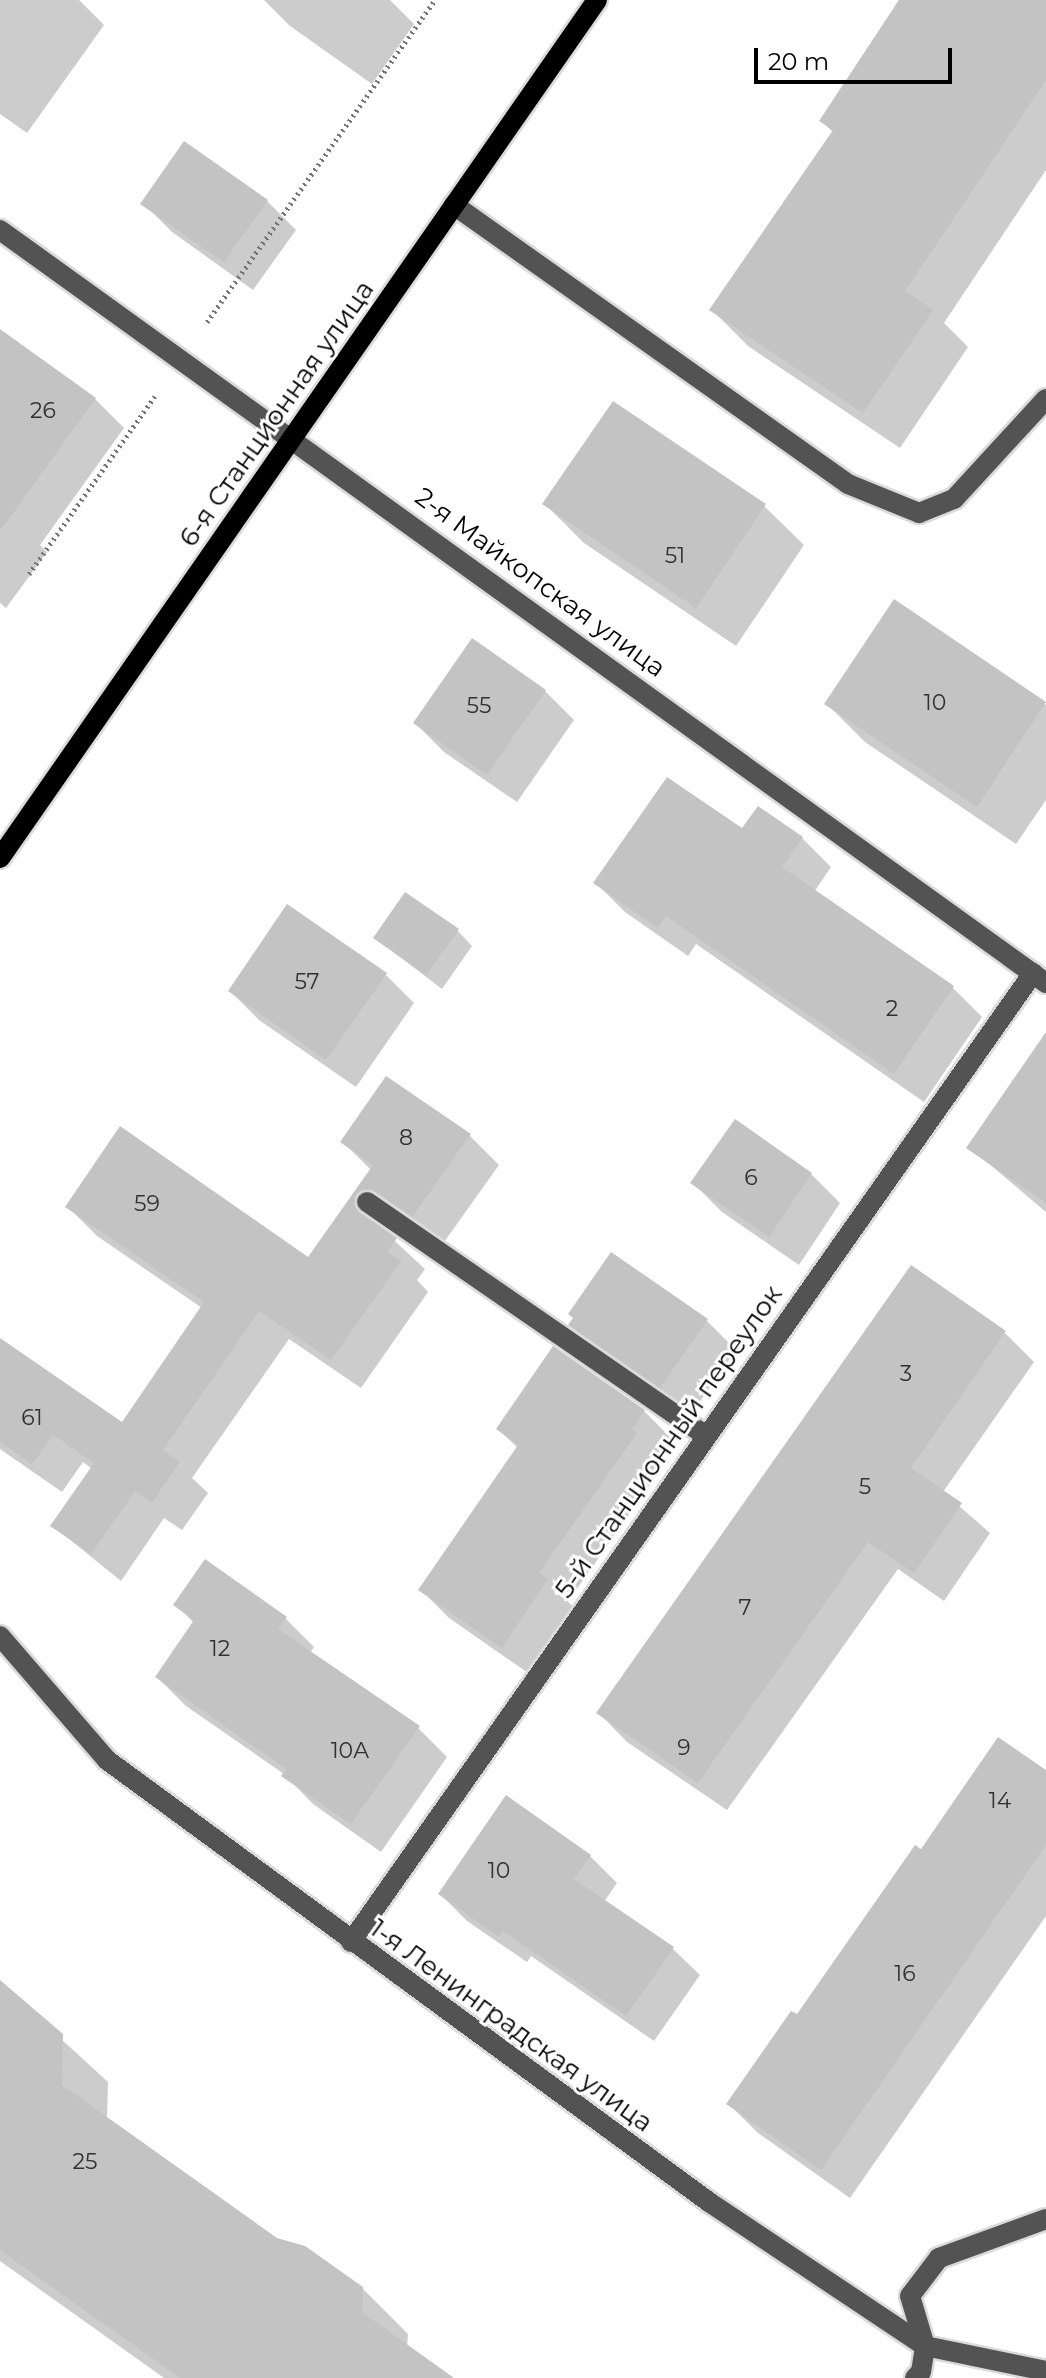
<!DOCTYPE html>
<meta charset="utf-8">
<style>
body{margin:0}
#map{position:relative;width:1046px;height:2378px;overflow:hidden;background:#fff;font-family:Montserrat,sans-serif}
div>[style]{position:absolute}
.shadow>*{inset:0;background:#0003}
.building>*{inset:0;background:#c3c3c3}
.path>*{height:5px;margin-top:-2.5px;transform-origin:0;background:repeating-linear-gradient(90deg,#757575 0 2px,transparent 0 6px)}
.roads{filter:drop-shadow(2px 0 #dbdbdb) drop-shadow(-2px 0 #dbdbdb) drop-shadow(0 2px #dbdbdb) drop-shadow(0 -2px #dbdbdb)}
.minor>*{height:20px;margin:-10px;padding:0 10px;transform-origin:10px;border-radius:10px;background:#535353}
.major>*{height:20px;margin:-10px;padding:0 10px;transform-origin:10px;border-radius:10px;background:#000}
span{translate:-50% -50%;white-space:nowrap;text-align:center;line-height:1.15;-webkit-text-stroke:6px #fff;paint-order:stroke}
.number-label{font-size:22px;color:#313131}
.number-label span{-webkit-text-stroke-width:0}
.street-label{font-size:26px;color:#000}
.scale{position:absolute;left:754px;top:48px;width:198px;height:36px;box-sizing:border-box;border:4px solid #000;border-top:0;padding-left:10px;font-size:24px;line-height:28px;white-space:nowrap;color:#000;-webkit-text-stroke:6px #fff;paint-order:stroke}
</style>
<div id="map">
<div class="shadow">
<div style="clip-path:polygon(0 0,79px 0,104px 25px,27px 133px,0 114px)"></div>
<div style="clip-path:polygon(264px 0,390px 0,414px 24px,372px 84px,290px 26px)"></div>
<div style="clip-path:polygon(899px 0,1046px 0,1046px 170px,944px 323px,968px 347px,900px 448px,748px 346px,712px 310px,834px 133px,821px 121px)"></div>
<div style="clip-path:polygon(184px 143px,267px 201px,296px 230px,253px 290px,172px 232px,143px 203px)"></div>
<div style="clip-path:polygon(0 358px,95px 399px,124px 428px,40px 545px,47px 552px,6px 608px,0 603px)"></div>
<div style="clip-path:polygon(545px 504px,764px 506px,804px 545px,736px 646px,584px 543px)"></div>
<div style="clip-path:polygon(894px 602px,1046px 705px,1046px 800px,1016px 844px,865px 742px,826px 703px)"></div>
<div style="clip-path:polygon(545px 691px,574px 720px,517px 802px,444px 752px,415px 723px)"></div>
<div style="clip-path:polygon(743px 831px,802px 838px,831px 867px,814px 892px,953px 988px,982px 1017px,924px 1102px,696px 944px,688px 956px,625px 912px,596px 883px)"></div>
<div style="clip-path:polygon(457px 930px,472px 946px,442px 989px,375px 938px)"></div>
<div style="clip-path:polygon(385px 974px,414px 1003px,356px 1087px,259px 1020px,230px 991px)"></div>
<div style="clip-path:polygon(1046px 1073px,1046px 1212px,969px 1147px)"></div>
<div style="clip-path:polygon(386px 1079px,470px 1136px,499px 1165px,442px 1245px,385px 1223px,386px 1233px,425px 1269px,417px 1280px,428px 1292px,361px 1388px,289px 1339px,192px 1478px,208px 1493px,182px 1530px,164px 1518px,121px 1581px,53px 1526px,92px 1469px,83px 1462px,62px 1492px,0 1449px,0 1340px,122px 1425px,202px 1308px,97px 1236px,68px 1207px,308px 1260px,371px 1170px,343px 1142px)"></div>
<div style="clip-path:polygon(811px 1174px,840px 1203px,799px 1265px,722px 1212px,693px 1183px)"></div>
<div style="clip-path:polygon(707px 1321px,736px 1350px,690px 1416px,600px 1354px,571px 1325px)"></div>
<div style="clip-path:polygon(1005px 1333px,1034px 1362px,943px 1492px,990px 1533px,944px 1601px,898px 1569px,727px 1810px,627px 1742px,598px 1712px)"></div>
<div style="clip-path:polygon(644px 1411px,673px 1440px,660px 1459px,664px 1464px,568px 1602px,576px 1609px,531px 1675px,449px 1618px,420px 1589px,518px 1448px,498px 1429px)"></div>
<div style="clip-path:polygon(176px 1605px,285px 1618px,314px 1647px,310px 1653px,418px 1728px,447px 1757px,381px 1852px,313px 1804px,284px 1774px,186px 1706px,157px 1677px,194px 1623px)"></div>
<div style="clip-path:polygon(1046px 1773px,1046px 1916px,850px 2198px,758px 2133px,729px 2104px,922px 1852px)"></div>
<div style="clip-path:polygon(590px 1856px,617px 1883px,604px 1902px,673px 1949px,700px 1975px,654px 2041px,531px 1956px,527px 1962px,467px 1921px,440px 1894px)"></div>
<div style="clip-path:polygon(0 1983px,108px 2082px,107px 2120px,276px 2240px,362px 2288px,408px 2334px,407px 2347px,443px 2378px,164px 2378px,0 2261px)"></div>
</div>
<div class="building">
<div style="clip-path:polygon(899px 0,1046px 0,1046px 80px,905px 291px,933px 310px,863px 413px,709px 310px,833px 130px,819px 121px)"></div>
<div style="clip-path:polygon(184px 141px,268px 200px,224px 262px,140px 204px)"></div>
<div style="clip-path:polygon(0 329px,96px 398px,0 531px)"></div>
<div style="clip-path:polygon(613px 401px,766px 504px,696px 608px,542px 504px)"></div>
<div style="clip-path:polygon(894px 599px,1046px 702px,977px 807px,824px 704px)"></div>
<div style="clip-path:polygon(472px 638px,546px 690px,487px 775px,413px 723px)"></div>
<div style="clip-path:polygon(667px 777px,742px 828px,758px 806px,803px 837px,782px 867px,954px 986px,894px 1074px,666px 916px,658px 928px,593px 883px)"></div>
<div style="clip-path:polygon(405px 892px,459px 929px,426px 975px,373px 938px)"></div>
<div style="clip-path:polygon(287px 904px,387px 973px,326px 1060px,228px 991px)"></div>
<div style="clip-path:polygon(1046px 1032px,1046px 1203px,966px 1148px)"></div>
<div style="clip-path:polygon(386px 1076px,471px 1134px,412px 1217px,374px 1191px,356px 1195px,359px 1212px,397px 1238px,387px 1252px,401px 1261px,331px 1360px,259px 1311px,163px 1450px,180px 1462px,152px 1503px,135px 1491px,91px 1554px,50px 1526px,94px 1463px,53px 1435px,32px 1464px,0 1442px,0 1338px,122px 1422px,204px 1302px,65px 1207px,120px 1126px,308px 1257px,373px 1165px,340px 1142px)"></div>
<div style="clip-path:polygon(735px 1119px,812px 1173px,769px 1237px,690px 1183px)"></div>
<div style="clip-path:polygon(611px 1252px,708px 1319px,660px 1388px,568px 1325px,573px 1318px,568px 1314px)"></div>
<div style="clip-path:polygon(911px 1265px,1006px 1331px,911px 1468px,962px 1503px,914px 1573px,868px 1542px,698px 1783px,596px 1713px)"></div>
<div style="clip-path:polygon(553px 1346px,645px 1410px,632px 1430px,637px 1433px,539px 1573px,548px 1579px,502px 1648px,418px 1590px,518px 1445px,496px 1429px)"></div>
<div style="clip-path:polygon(205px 1559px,287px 1617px,278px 1629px,420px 1726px,351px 1824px,281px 1776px,286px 1769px,155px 1677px,194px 1620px,173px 1605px)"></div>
<div style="clip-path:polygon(998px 1737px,1046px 1770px,1046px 1845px,821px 2170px,726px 2104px,791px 2011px,797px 2014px,915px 1845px,921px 1849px)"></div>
<div style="clip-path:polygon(506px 1795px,591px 1855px,574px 1879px,674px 1947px,626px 2016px,503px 1931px,499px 1937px,438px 1894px)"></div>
<div style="clip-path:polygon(0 1980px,63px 2034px,62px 2085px,277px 2238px,305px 2246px,363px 2287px,362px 2312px,454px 2378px,180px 2378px,0 2250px)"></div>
</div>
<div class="path">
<div style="left:207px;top:322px;width:395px;rotate:-54.7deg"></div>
<div style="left:29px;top:574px;width:218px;rotate:-54.7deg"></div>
</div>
<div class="roads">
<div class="minor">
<div style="left:454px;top:205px;width:483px;rotate:35.3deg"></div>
<div style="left:848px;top:484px;width:77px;rotate:22.2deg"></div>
<div style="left:919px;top:513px;width:38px;rotate:-22deg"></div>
<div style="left:954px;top:499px;width:136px;rotate:-47.4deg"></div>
<div style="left:0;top:230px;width:1289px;rotate:35.75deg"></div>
<div style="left:367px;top:1202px;width:411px;rotate:34.6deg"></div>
<div style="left:0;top:1636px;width:164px;rotate:49.2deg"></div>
<div style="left:107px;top:1760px;width:747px;rotate:36.29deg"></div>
<div style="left:709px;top:2202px;width:260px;rotate:33.7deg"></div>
<div style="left:925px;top:2346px;width:124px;rotate:11.7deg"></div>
<div style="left:351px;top:1942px;width:1185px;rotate:-54.86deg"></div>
<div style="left:915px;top:2378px;width:8px;rotate:-45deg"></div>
<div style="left:921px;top:2372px;width:26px;rotate:-81deg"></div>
<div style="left:925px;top:2346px;width:52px;rotate:-106.7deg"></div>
<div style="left:910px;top:2296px;width:48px;rotate:-52.7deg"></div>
<div style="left:939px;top:2258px;width:114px;rotate:-20deg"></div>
</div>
<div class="major">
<div style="left:0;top:858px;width:1045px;rotate:-55.17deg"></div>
</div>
</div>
<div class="number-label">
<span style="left:43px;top:411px">26</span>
<span style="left:675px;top:556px">51</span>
<span style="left:935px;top:703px">10</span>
<span style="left:479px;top:706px">55</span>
<span style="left:307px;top:982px">57</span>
<span style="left:892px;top:1009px">2</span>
<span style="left:406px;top:1138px">8</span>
<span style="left:751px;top:1178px">6</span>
<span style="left:147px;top:1204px">59</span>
<span style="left:906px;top:1374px">3</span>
<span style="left:32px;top:1418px">61</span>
<span style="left:865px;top:1487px">5</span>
<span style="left:745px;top:1608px">7</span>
<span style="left:220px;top:1649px">12</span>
<span style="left:684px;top:1748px">9</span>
<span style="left:350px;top:1751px">10А</span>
<span style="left:1000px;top:1801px">14</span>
<span style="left:499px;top:1871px">10</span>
<span style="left:905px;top:1974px">16</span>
<span style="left:85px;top:2162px">25</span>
</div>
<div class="street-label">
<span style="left:277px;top:414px;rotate:-55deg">6-я Станционная улица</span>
<span style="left:540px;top:583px;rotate:36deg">2-я Майкопская улица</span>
<span style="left:669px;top:1442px;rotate:-55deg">5-й Станционный переулок</span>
<span style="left:511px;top:2026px;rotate:36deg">1-я Ленинградская улица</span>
</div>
<div class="scale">20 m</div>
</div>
